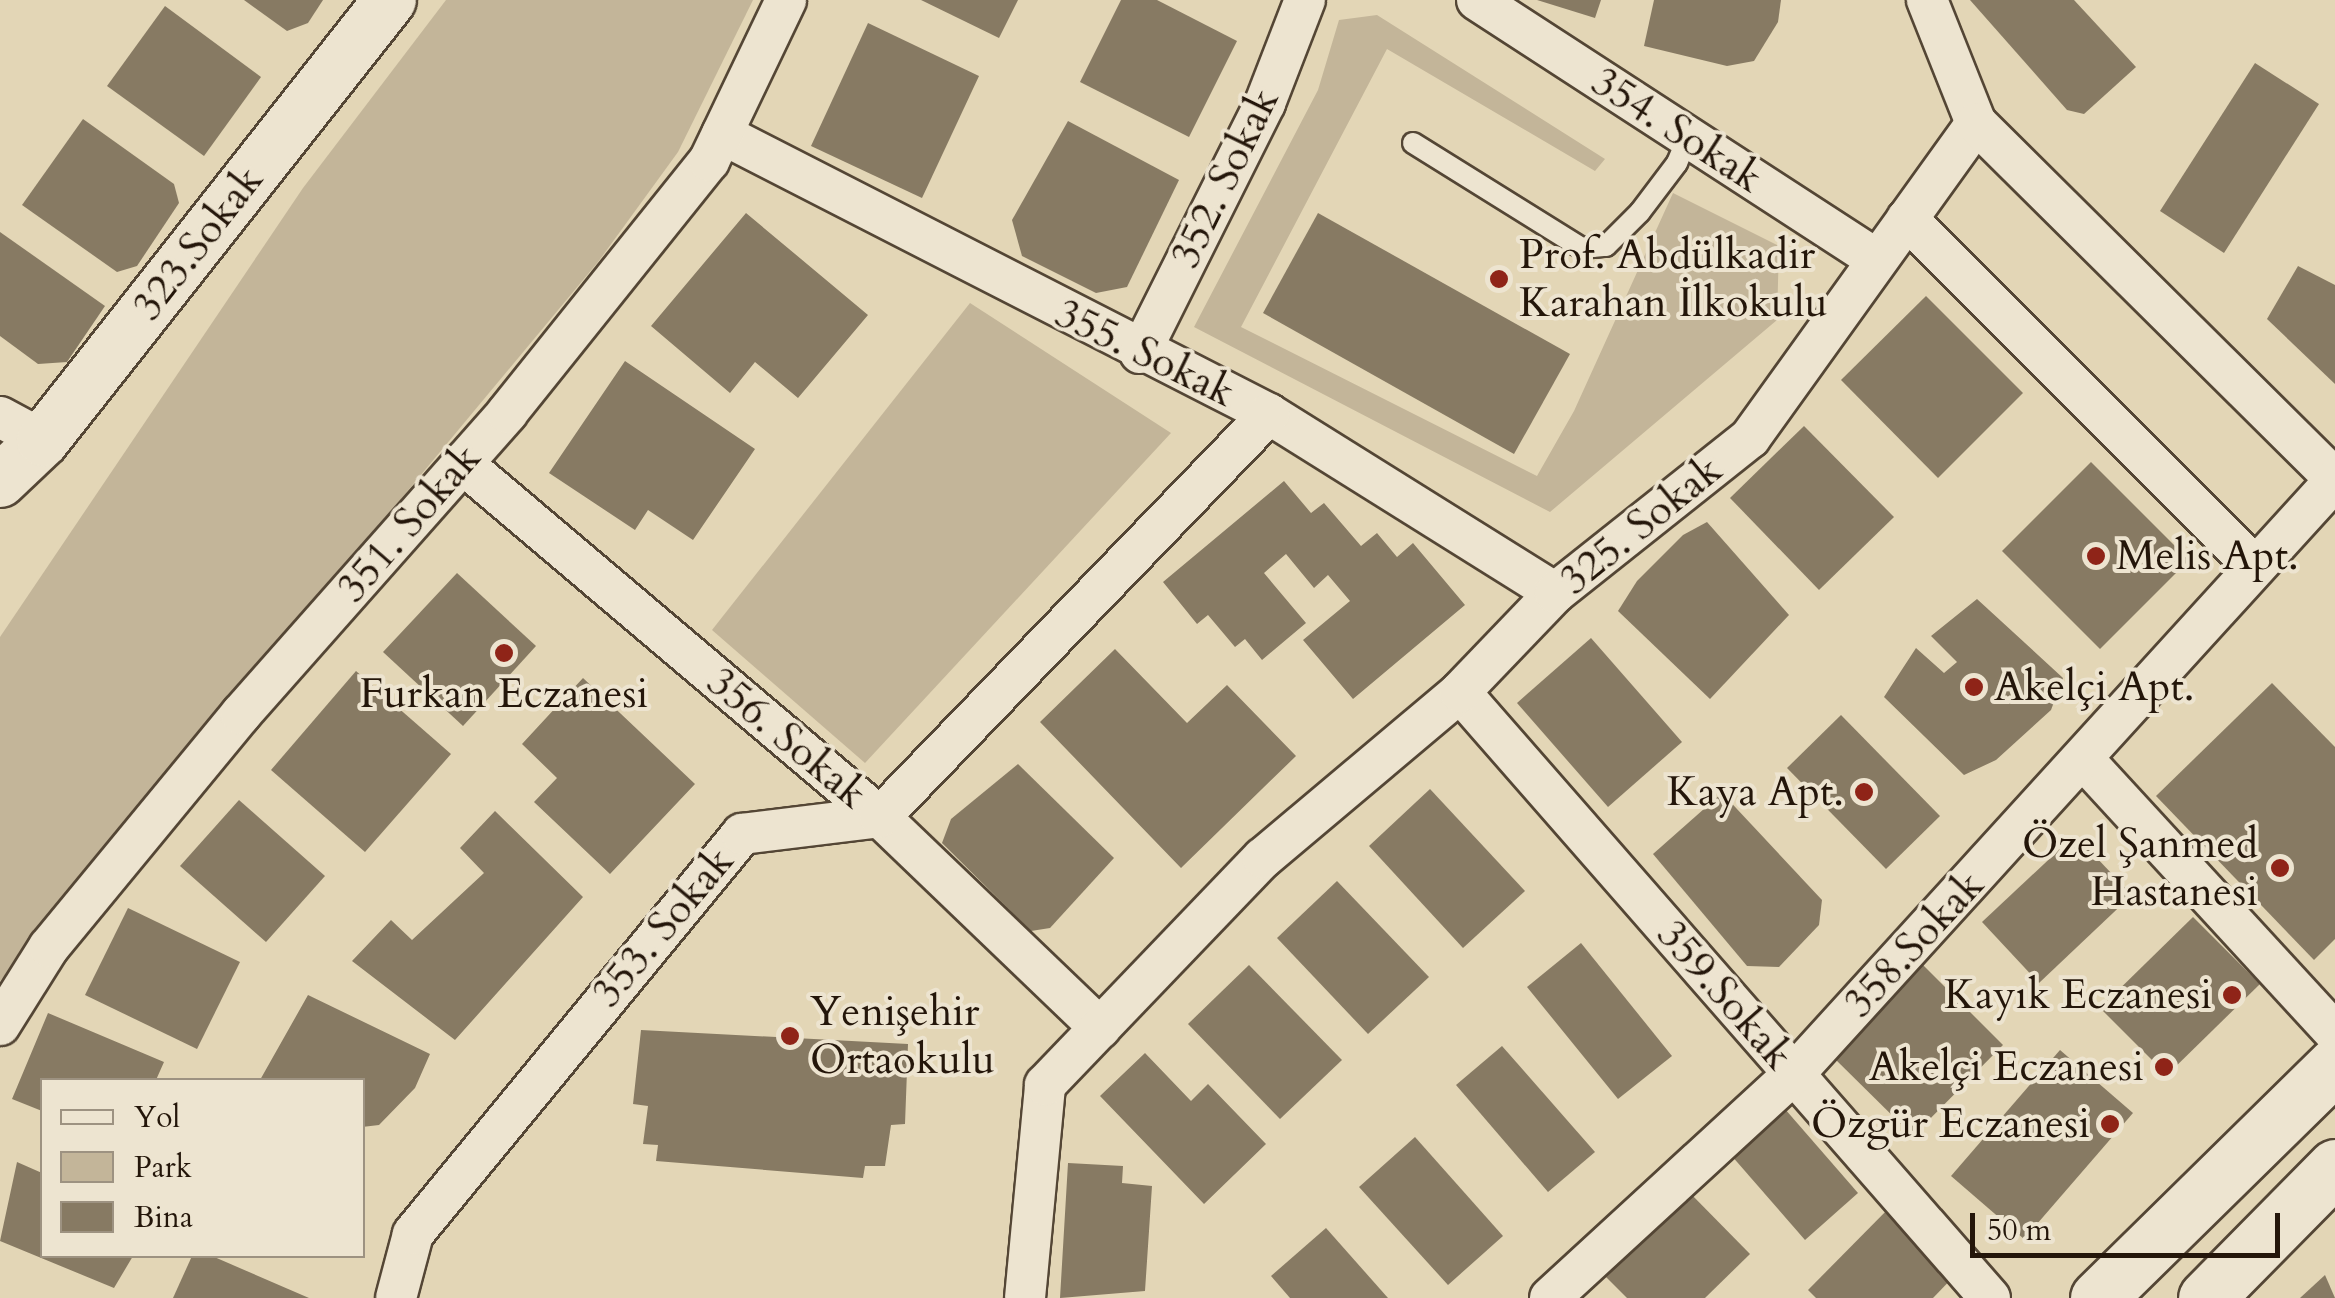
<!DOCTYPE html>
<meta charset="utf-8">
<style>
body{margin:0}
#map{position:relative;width:2335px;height:1298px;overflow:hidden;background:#e3d6b6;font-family:Cardo,serif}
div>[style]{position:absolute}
.green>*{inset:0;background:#c3b599}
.building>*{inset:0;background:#877a63}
.roads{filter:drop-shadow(2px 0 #544635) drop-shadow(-2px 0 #544635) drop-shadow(0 2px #544635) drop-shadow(0 -2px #544635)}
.service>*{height:20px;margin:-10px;padding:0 10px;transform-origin:10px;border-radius:10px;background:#ede4d0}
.minor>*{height:40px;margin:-20px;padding:0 20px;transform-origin:20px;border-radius:20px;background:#ede4d0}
.tertiary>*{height:52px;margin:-26px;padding:0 26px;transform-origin:26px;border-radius:26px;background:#ede4d0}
.secondary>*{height:55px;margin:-27.5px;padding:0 27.5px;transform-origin:27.5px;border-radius:27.5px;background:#ede4d0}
.dots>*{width:28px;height:28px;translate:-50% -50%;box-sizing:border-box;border:5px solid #ede4d0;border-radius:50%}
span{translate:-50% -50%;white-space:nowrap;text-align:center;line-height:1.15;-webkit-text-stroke:8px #ede4d0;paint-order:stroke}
.street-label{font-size:42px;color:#24160a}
.poi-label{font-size:42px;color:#24160a}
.left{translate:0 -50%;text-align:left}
.right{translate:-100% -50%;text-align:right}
.legend{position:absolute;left:40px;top:1078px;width:325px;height:180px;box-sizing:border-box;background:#ede4d0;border:2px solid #9d9281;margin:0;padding:12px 18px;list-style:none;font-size:30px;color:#24160a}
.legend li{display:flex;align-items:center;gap:20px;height:50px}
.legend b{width:50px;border:2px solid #9d9281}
.scale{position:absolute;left:1970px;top:1213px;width:310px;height:45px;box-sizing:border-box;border:5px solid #24160a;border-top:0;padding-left:12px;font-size:30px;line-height:35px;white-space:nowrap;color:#24160a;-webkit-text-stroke:8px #ede4d0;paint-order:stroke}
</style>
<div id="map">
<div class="green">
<div style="clip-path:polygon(446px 0,753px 0,678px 152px,598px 262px,0 981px,0 637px,303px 188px)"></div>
<div style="clip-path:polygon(1377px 15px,1605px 159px,1595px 171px,1387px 49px,1241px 327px,1537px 476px,1574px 411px,1673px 193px,1779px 246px,1777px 320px,1550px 512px,1194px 327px,1318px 90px,1339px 20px)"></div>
<div style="clip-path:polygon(970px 303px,1171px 433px,865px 763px,712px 630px)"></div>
</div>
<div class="building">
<div style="clip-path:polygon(244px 0,323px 0,308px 23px,287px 31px)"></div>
<div style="clip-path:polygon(921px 0,1018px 0,999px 38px)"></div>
<div style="clip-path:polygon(1121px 0,1157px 0,1237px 41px,1189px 137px,1080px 82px)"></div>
<div style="clip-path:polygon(1537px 0,1601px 0,1595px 18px)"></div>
<div style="clip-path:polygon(1654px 0,1781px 0,1778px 22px,1754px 61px,1727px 66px,1644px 46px)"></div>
<div style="clip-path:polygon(1970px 0,2074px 0,2136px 67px,2084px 114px,2067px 110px)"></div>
<div style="clip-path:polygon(165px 6px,261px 77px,204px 156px,107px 86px)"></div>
<div style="clip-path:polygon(868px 23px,979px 76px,922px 198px,811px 146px)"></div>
<div style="clip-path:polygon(2255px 63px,2319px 104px,2224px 253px,2160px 211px)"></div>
<div style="clip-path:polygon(83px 119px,174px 184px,179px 203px,137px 266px,117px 272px,22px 205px)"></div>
<div style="clip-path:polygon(1068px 121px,1179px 180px,1127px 287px,1096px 293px,1022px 256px,1012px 220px)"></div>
<div style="clip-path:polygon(746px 213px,868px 315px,798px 398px,755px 362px,730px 393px,651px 326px)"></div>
<div style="clip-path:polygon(1318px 213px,1570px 354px,1514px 454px,1263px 313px)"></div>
<div style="clip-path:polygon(0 232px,105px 306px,67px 362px,38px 364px,0 336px)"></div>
<div style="clip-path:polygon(2298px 266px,2335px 285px,2335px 384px,2267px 319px)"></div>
<div style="clip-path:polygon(1926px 296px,2023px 393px,1938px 478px,1841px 380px)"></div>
<div style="clip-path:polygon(625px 361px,755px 449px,693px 540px,648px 510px,635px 530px,549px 473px)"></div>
<div style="clip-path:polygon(1804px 426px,1894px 517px,1819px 590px,1730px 498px)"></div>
<div style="clip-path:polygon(2091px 462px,2189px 560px,2100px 649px,2002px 551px)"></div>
<div style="clip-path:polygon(1284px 481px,1311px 513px,1324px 503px,1361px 546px,1377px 533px,1397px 557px,1413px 543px,1465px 605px,1353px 699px,1303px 640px,1350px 601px,1328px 575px,1314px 588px,1286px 554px,1264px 573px,1306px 623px,1262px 660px,1245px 639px,1235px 647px,1208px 615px,1197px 624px,1163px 582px)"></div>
<div style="clip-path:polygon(1707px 522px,1789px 615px,1710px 699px,1618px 611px,1637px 581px,1683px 535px)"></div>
<div style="clip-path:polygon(457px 573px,536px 646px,463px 726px,383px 652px)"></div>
<div style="clip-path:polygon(1977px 599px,2063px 678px,2051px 710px,1996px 760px,1964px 775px,1884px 697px,1916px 648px,1944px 673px,1957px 662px,1931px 636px)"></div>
<div style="clip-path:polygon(1591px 638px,1682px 742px,1608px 807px,1517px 703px)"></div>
<div style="clip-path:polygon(1115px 649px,1187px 723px,1227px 685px,1296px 756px,1181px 868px,1040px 722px)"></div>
<div style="clip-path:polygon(356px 671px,451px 754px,365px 852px,271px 770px)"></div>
<div style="clip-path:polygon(583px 678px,695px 784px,610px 874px,534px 802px,557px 778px,522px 744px)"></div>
<div style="clip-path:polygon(2272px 683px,2335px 747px,2335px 939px,2314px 960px,2156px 796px)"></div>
<div style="clip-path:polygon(1841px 715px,1940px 816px,1886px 869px,1787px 768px)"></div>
<div style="clip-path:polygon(1018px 764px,1114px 858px,1050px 928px,1031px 931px,942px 843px,951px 819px)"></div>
<div style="clip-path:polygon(1430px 789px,1525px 891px,1463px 948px,1369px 846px)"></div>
<div style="clip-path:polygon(1722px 793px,1822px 900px,1819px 925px,1779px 967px,1747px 966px,1653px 854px)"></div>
<div style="clip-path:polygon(239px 800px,325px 876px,266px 942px,180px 866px)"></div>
<div style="clip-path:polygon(495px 811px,583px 897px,455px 1040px,352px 961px,391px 920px,412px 940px,484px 873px,460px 848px)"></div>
<div style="clip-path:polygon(2075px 835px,2132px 895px,2039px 983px,1982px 922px)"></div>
<div style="clip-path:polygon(1337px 881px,1429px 977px,1368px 1034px,1277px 938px)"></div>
<div style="clip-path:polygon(128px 908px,240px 962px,197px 1049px,85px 995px)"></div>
<div style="clip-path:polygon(2193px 917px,2260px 984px,2167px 1075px,2100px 1008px)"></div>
<div style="clip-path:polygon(1581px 943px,1672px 1056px,1618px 1099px,1527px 987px)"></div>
<div style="clip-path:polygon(1249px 965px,1342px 1060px,1280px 1119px,1188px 1024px)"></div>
<div style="clip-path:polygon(1923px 965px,2003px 1045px,1913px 1136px,1833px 1057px)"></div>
<div style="clip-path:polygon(308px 995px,430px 1054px,415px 1088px,379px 1125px,362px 1127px,362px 1080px,260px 1080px)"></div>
<div style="clip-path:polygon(48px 1013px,164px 1062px,156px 1080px,42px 1080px,42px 1111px,12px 1099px)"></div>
<div style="clip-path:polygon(641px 1030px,908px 1044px,905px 1124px,891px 1125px,885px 1166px,865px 1166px,863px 1178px,656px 1161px,658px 1145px,643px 1144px,648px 1106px,633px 1104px)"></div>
<div style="clip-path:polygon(1502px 1046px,1595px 1152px,1548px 1192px,1456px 1085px)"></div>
<div style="clip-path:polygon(2060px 1050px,2133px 1113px,2024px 1239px,1951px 1176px)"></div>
<div style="clip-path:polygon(1145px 1053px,1191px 1101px,1208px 1084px,1266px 1144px,1204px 1204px,1100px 1096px)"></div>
<div style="clip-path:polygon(1778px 1101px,1858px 1193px,1805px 1240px,1724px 1147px)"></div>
<div style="clip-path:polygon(1415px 1137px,1503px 1236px,1448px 1285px,1359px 1187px)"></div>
<div style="clip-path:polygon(17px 1162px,42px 1173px,42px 1256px,133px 1256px,114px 1288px,0 1241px)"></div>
<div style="clip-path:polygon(1068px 1163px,1123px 1166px,1122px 1183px,1152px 1186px,1145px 1291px,1060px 1298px)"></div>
<div style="clip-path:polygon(1687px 1190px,1750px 1254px,1705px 1298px,1627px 1298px,1602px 1273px)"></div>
<div style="clip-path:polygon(1894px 1203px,1961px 1269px,1933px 1298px,1816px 1298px,1808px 1290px)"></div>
<div style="clip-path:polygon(1326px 1228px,1388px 1298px,1290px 1298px,1271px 1276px)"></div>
<div style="clip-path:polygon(192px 1256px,212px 1256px,309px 1298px,173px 1298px)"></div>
<div style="clip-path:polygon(2325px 1275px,2335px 1298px,2300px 1298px)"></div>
</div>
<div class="roads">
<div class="service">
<div style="left:1413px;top:143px;width:199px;rotate:31.9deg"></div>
<div style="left:1582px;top:248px;width:24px;rotate:-5deg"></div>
<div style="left:1606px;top:246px;width:48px;rotate:-45deg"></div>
<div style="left:1640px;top:212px;width:61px;rotate:-52.9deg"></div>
<div style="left:1677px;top:163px;width:28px;rotate:-67deg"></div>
</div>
<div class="minor">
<div style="left:1477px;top:0;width:477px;rotate:33deg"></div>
<div style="left:1927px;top:0;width:132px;rotate:68.3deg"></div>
<div style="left:722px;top:134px;width:614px;rotate:27.11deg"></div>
<div style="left:1269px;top:414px;width:337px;rotate:32deg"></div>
<div style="left:1907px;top:219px;width:491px;rotate:45deg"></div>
<div style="left:1140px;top:353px;width:280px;rotate:-63.4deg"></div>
<div style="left:1265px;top:103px;width:110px;rotate:-68.8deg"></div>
<div style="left:0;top:417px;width:49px;rotate:28.1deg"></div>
<div style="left:462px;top:463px;width:548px;rotate:40.26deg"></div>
<div style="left:880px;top:817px;width:305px;rotate:43.8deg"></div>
<div style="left:1460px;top:692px;width:805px;rotate:48.83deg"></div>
<div style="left:2084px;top:760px;width:371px;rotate:47.4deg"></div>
<div style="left:0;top:1025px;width:92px;rotate:-57.9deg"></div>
<div style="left:49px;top:947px;width:302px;rotate:-50.5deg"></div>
<div style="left:241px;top:714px;width:402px;rotate:-48.5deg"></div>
<div style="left:507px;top:413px;width:323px;rotate:-51.3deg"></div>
<div style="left:709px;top:161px;width:178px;rotate:-64.4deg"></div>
<div style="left:396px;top:1298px;width:66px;rotate:-75.1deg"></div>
<div style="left:413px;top:1234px;width:518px;rotate:-50.56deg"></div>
<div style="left:742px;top:834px;width:139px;rotate:-7deg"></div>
<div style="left:880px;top:817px;width:560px;rotate:-46.01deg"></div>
<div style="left:1025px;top:1298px;width:214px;rotate:-84.6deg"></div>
<div style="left:1045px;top:1085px;width:315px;rotate:-46.2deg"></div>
<div style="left:1263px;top:858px;width:258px;rotate:-40.1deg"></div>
<div style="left:1460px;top:692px;width:137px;rotate:-46.2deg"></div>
<div style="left:1555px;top:593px;width:249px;rotate:-38.5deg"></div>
<div style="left:1750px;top:438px;width:388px;rotate:-54.3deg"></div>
<div style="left:1976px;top:123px;width:506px;rotate:44.76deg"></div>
<div style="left:1550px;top:1298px;width:331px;rotate:-42.6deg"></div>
<div style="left:1794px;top:1074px;width:803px;rotate:-47.67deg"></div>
</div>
<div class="tertiary">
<div style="left:0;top:481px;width:59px;rotate:-43.6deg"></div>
<div style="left:43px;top:440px;width:560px;rotate:-51.74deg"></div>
</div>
<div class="secondary">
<div style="left:2098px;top:1298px;width:332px;rotate:-44.5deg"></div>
<div style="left:2206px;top:1298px;width:184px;rotate:-45.4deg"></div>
</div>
</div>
<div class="dots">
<div style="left:1499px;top:279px;background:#8f2418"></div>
<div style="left:2096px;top:556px;background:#8f2418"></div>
<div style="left:504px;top:653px;background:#8f2418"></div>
<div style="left:1974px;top:687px;background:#8f2418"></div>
<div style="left:1864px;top:792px;background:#8f2418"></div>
<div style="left:2280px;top:868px;background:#8f2418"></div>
<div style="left:2232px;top:995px;background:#8f2418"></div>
<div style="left:790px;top:1036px;background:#8f2418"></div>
<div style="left:2164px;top:1067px;background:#8f2418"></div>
<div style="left:2110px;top:1124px;background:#8f2418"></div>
</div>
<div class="street-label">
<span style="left:1677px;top:130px;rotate:33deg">354. Sokak</span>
<span style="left:1225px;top:178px;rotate:-64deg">352. Sokak</span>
<span style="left:198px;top:243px;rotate:-52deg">323.Sokak</span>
<span style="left:1145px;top:353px;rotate:26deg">355. Sokak</span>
<span style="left:409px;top:523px;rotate:-49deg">351. Sokak</span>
<span style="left:1641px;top:525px;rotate:-39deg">325. Sokak</span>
<span style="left:787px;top:738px;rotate:40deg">356. Sokak</span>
<span style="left:663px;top:927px;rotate:-50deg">353. Sokak</span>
<span style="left:1914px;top:944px;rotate:-47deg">358.Sokak</span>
<span style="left:1725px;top:995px;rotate:49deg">359.Sokak</span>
</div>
<div class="poi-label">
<span class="left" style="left:1519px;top:279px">Prof. Abdülkadir<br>Karahan İlkokulu</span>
<span class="left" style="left:2116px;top:556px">Melis Apt.</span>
<span class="left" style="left:1994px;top:687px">Akelçi Apt.</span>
<span style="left:504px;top:694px">Furkan Eczanesi</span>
<span class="right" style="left:1844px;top:792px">Kaya Apt.</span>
<span class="right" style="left:2258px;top:868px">Özel Şanmed<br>Hastanesi</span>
<span class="right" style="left:2212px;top:995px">Kayık Eczanesi</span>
<span class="left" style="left:810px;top:1036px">Yenişehir<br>Ortaokulu</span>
<span class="right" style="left:2144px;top:1067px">Akelçi Eczanesi</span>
<span class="right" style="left:2090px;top:1124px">Özgür Eczanesi</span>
</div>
<ul class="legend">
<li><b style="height:12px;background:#ede4d0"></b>Yol</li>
<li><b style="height:28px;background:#c3b599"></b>Park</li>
<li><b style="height:28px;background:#877a63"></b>Bina</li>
</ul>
<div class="scale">50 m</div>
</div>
